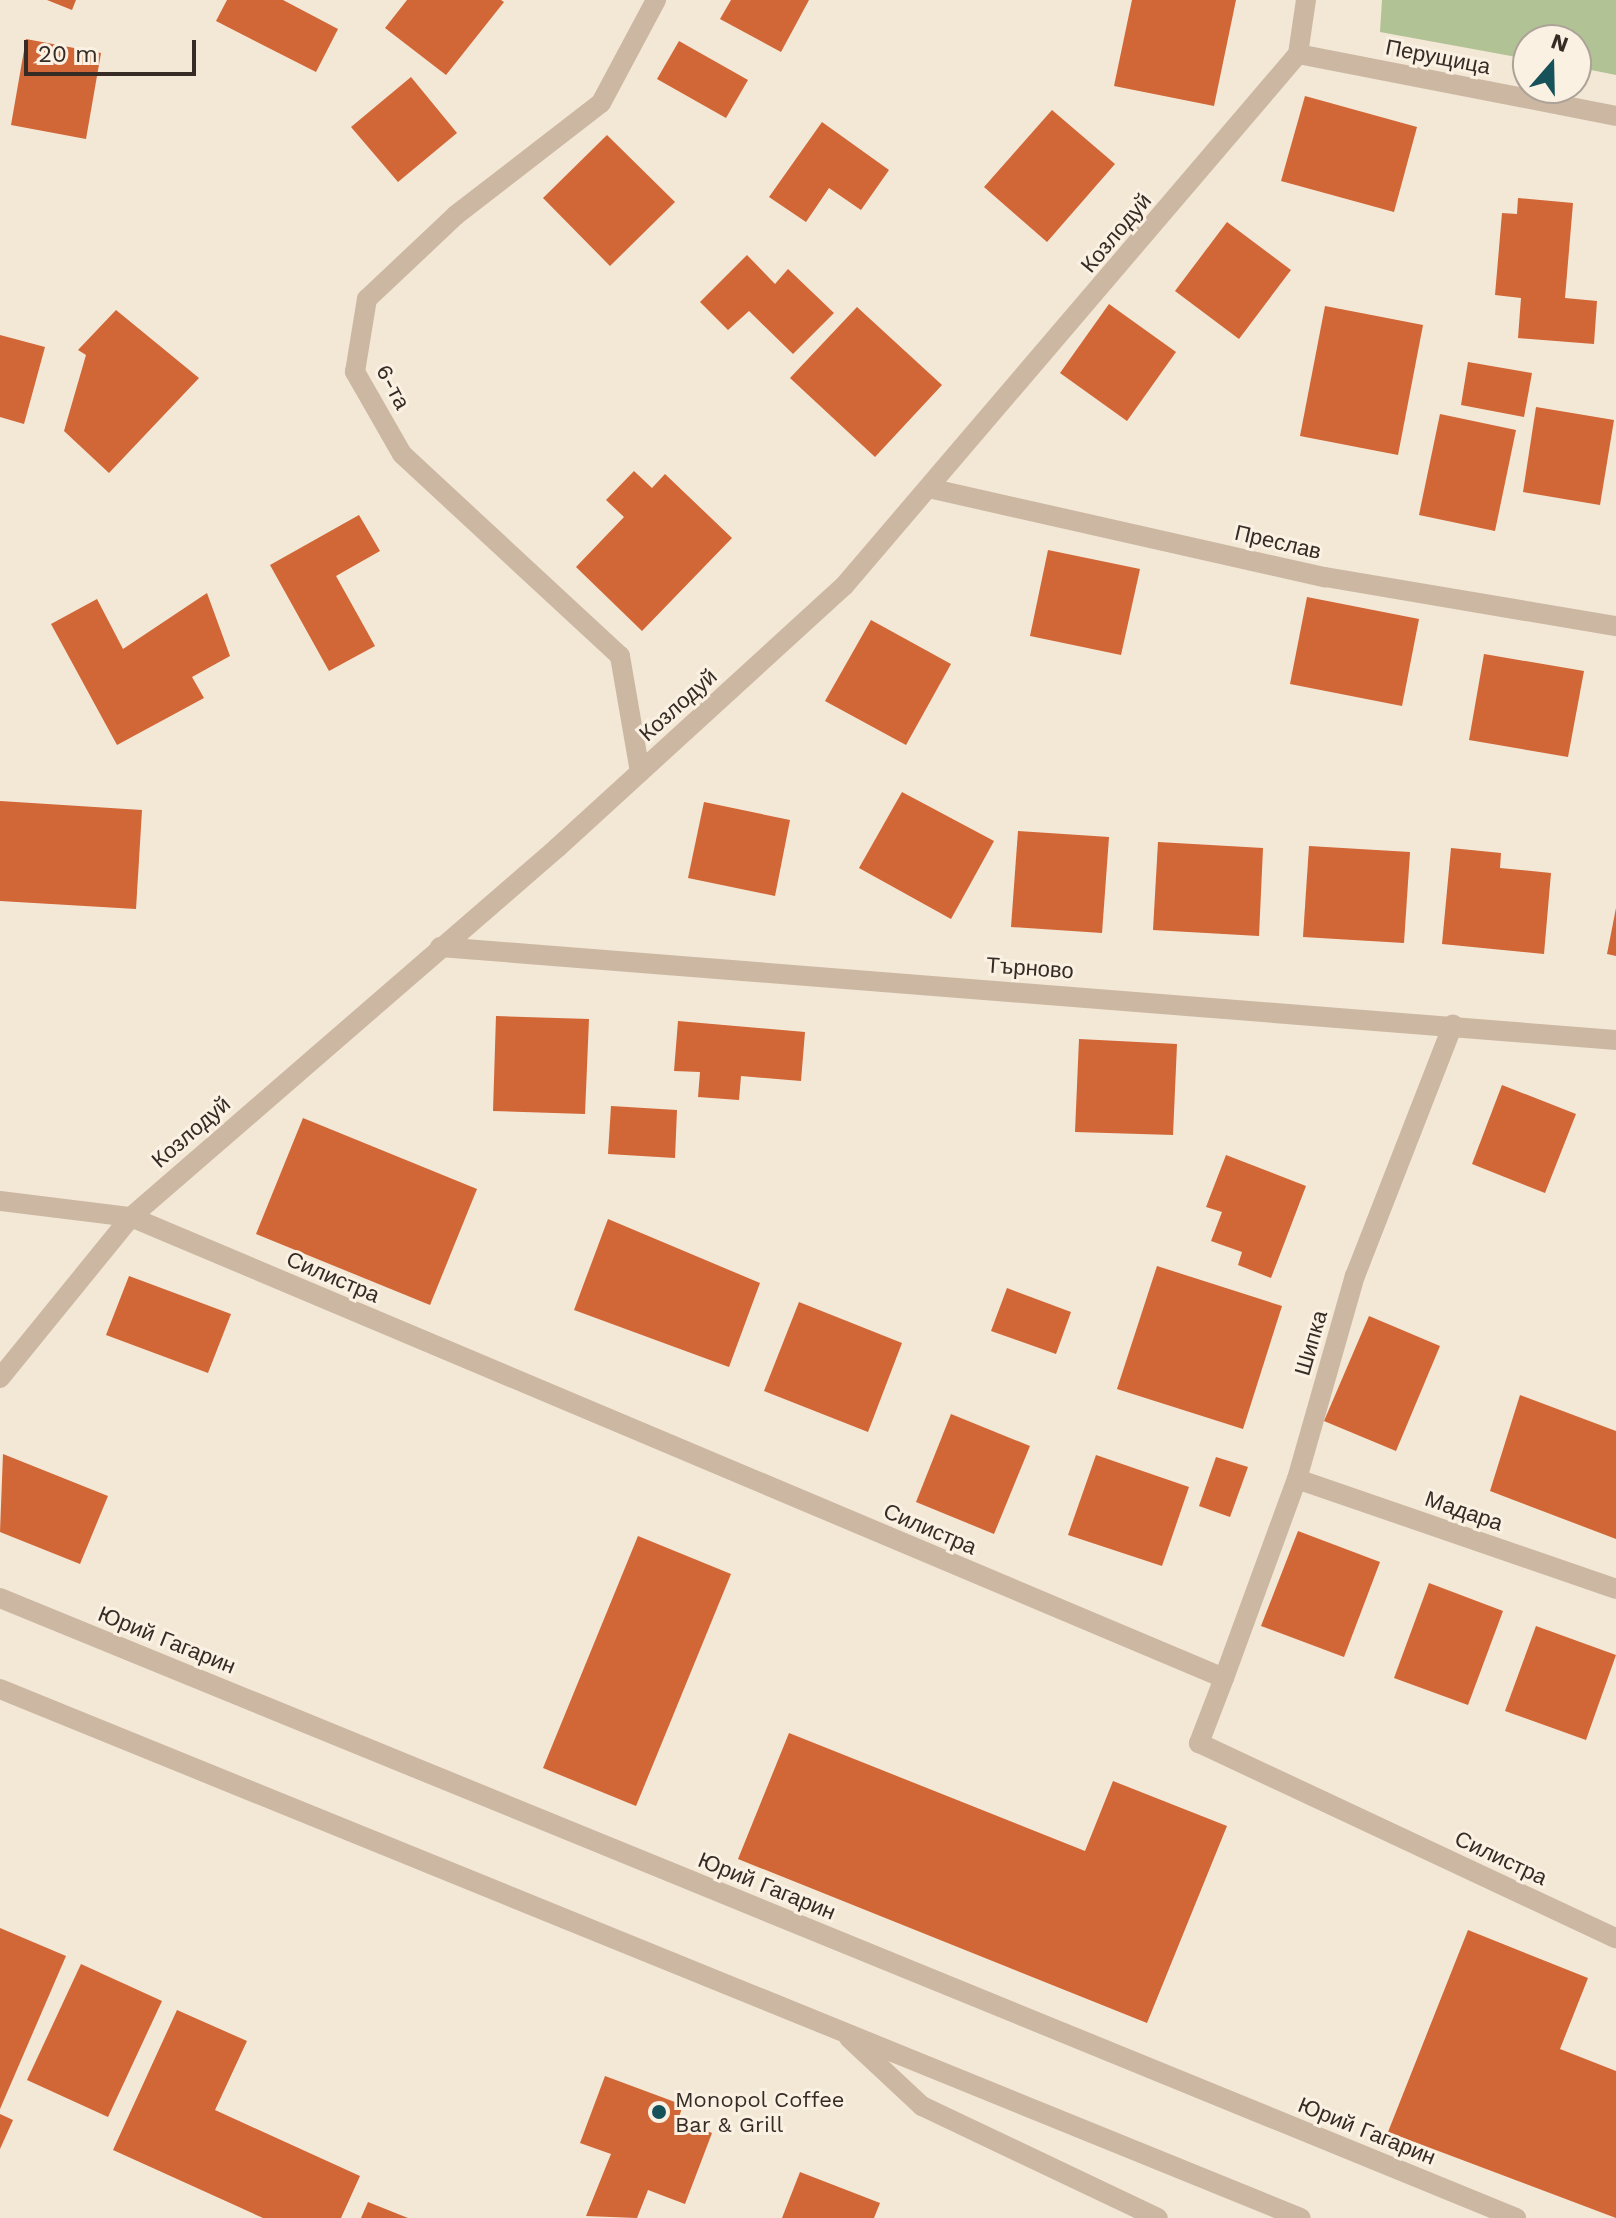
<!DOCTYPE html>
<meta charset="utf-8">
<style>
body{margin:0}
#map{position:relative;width:1616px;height:2218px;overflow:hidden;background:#f3e7d6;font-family:"Work Sans",sans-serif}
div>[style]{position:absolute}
.green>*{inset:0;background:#b1c395}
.building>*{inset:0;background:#d16636}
.minor>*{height:20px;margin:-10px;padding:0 10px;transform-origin:10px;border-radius:10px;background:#ccb8a2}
.dots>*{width:22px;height:22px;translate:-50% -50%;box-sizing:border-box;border:4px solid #fbf1e3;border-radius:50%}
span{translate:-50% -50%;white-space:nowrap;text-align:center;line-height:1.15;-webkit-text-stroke:6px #fbf1e3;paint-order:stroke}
.street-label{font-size:22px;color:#362b25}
.poi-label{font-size:22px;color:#362b25}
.left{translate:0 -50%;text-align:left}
.north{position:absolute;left:1512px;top:24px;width:80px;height:80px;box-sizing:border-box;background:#fbf1e3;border:2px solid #aca297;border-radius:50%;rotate:20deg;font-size:22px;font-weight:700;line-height:32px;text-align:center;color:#362b25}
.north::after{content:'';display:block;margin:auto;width:28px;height:36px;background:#17525a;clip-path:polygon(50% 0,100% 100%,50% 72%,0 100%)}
.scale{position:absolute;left:24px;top:40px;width:172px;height:36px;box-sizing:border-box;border:4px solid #362b25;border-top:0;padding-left:10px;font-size:24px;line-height:28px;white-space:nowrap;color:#362b25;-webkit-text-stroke:6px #fbf1e3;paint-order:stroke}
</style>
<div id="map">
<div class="green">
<div style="clip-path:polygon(1382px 0,1616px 0,1616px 75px,1576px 67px,1576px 40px,1528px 40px,1528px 59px,1380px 32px)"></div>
</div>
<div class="building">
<div style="clip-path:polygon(47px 0,76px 0,72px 10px)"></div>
<div style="clip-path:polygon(227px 0,283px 0,338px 29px,316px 72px,216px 21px)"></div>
<div style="clip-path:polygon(407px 0,501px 0,504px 2px,446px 75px,385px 28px)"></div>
<div style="clip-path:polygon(731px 0,809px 0,781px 52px,720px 19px)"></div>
<div style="clip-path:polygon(1132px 0,1236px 0,1214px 106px,1114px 86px)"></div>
<div style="clip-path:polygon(26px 39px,101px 53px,86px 139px,11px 125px)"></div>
<div style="clip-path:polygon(679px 41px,748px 80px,726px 118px,657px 79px)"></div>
<div style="clip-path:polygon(411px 77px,457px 133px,398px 182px,351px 127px)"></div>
<div style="clip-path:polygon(1305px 96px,1417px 127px,1394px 212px,1281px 181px)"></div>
<div style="clip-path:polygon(1052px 110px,1115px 164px,1047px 242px,984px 187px)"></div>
<div style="clip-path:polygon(822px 122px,889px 170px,861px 210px,829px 188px,806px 222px,769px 197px)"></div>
<div style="clip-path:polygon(607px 135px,675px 202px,610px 266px,543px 198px)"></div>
<div style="clip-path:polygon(1518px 198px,1573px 203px,1565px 298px,1597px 301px,1594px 344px,1518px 338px,1521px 298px,1495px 295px,1502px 213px,1517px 214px)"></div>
<div style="clip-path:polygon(1227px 222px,1291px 270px,1239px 339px,1175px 291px)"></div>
<div style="clip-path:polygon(747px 255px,775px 284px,788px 269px,834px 313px,793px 354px,749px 311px,728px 330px,700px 302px)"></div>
<div style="clip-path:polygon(1109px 304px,1176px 352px,1127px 421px,1060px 373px)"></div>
<div style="clip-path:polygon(1325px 306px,1423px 325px,1398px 455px,1300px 436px)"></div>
<div style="clip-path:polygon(857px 307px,942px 385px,875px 457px,790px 378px)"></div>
<div style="clip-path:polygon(116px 310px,199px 378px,109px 473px,64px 431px,86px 355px,78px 350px)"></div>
<div style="clip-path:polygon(0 335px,45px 347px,24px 424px,0 417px)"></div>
<div style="clip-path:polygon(1468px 362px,1532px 373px,1524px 417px,1461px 405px)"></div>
<div style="clip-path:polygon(1536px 407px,1614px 420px,1600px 505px,1523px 492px)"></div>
<div style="clip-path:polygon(1440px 414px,1516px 430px,1495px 531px,1419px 515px)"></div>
<div style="clip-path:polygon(634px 471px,652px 488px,665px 474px,732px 538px,642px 631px,576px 567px,624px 517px,606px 500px)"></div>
<div style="clip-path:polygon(359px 515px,380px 551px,336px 576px,375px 646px,329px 671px,270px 565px)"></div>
<div style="clip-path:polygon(1048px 550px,1140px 569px,1121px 655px,1030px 636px)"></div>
<div style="clip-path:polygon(207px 593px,230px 656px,192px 677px,204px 698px,117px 745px,51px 624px,97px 599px,123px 649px)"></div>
<div style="clip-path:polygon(1307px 597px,1419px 619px,1402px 706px,1290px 684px)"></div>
<div style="clip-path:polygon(871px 620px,951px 664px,906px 745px,825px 701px)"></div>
<div style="clip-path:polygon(1484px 654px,1584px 671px,1568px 757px,1469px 740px)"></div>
<div style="clip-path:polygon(902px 792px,994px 841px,951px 919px,859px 868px)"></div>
<div style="clip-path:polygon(0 801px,142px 810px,136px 909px,0 901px)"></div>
<div style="clip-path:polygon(704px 802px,790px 820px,775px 896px,688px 878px)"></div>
<div style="clip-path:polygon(1018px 831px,1109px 837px,1102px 933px,1011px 927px)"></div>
<div style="clip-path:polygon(1158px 842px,1263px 848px,1259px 936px,1153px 930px)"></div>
<div style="clip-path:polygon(1309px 846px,1410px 852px,1404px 943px,1303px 937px)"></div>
<div style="clip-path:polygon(1451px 848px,1501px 853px,1500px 868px,1551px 873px,1544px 954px,1442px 944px)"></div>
<div style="clip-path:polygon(1616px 908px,1616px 956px,1607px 954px)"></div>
<div style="clip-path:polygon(496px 1016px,589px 1019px,585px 1114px,493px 1111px)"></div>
<div style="clip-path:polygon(678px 1021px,805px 1032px,801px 1081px,741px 1076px,739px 1100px,698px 1097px,700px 1072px,674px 1071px)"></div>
<div style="clip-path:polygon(1079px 1039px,1177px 1044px,1173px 1135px,1075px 1132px)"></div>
<div style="clip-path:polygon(1502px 1085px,1576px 1114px,1545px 1193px,1472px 1164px)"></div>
<div style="clip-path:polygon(611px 1106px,677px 1110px,675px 1158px,608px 1154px)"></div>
<div style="clip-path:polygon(303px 1118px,477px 1189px,430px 1305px,256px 1234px)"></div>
<div style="clip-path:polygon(1226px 1155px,1306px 1186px,1271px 1278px,1238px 1265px,1242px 1252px,1211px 1241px,1222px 1212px,1206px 1207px)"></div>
<div style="clip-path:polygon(608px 1219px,760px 1283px,729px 1367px,574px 1310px)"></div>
<div style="clip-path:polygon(1157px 1266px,1282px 1306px,1243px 1429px,1117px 1389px)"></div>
<div style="clip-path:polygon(129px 1276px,231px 1314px,208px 1373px,106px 1335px)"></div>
<div style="clip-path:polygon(1007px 1288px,1071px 1312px,1056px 1354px,991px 1331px)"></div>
<div style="clip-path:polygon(799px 1302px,902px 1343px,868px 1432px,764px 1391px)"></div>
<div style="clip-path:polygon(1369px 1316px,1440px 1346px,1396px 1451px,1324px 1421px)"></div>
<div style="clip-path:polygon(1520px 1395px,1616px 1431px,1616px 1539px,1490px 1491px)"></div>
<div style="clip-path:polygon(951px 1414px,1030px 1446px,994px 1534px,916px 1502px)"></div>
<div style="clip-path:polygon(3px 1454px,108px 1496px,80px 1564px,0 1532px)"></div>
<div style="clip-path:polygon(1096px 1455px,1189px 1487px,1162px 1566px,1068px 1535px)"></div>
<div style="clip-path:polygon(1216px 1457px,1248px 1467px,1230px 1517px,1199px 1506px)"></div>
<div style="clip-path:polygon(1298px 1531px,1380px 1562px,1344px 1657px,1261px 1626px)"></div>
<div style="clip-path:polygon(638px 1536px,731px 1574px,636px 1806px,543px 1768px)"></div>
<div style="clip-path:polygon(1429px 1583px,1503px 1611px,1468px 1705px,1394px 1678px)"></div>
<div style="clip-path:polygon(1536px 1626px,1616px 1655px,1586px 1740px,1505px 1711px)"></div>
<div style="clip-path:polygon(789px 1733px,1085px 1851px,1113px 1781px,1227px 1826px,1147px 2023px,738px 1859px)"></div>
<div style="clip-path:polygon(0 1928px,66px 1956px,0 2109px)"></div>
<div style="clip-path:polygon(1468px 1930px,1588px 1978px,1560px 2049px,1616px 2071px,1616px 2218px,1388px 2132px)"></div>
<div style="clip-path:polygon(81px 1964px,162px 2001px,108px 2117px,27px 2080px)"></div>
<div style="clip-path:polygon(177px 2010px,247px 2041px,215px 2110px,360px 2176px,341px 2218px,263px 2218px,113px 2150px)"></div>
<div style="clip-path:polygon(605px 2076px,683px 2105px,678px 2120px,712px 2133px,685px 2204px,648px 2190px,637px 2218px,586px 2216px,611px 2154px,580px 2143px)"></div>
<div style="clip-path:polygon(0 2114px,13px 2120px,0 2149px)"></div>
<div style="clip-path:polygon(800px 2172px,880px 2203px,874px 2218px,782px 2218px)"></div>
<div style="clip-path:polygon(368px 2202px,408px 2218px,361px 2218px)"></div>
</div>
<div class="minor">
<div style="left:1298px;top:54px;width:324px;rotate:11deg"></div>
<div style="left:933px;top:489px;width:402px;rotate:12.7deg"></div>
<div style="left:1325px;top:577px;width:295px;rotate:9.6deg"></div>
<div style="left:640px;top:772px;width:118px;rotate:-99.8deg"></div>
<div style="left:620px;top:656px;width:297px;rotate:-137.2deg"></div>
<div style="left:402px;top:454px;width:95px;rotate:-119.8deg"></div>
<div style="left:355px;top:372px;width:74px;rotate:-80.7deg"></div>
<div style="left:367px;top:299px;width:122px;rotate:-43.3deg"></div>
<div style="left:456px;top:215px;width:183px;rotate:-37.7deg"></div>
<div style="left:601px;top:103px;width:117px;rotate:-61.9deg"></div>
<div style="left:440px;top:947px;width:1180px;rotate:4.52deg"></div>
<div style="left:0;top:1201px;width:132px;rotate:7deg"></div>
<div style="left:131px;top:1217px;width:1186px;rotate:22.87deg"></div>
<div style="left:1224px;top:1678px;width:70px;rotate:111deg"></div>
<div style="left:1199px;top:1743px;width:460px;rotate:25.1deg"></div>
<div style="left:0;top:1378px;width:208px;rotate:-50.9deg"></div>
<div style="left:131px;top:1217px;width:564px;rotate:-40.9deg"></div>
<div style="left:557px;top:848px;width:389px;rotate:-42.4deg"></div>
<div style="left:844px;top:586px;width:699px;rotate:-49.52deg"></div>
<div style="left:1298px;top:54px;width:55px;rotate:-81.6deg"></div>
<div style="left:1297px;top:1479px;width:337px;rotate:19deg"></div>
<div style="left:0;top:1598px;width:1638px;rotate:22.24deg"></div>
<div style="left:1224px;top:1678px;width:212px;rotate:-69.9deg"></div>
<div style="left:1297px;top:1479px;width:211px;rotate:-74.1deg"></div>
<div style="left:1355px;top:1276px;width:270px;rotate:-68.7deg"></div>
<div style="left:0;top:1689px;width:1404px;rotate:22.13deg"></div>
<div style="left:849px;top:2038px;width:100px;rotate:43deg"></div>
<div style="left:922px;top:2106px;width:261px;rotate:25.4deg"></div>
</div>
<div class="dots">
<div style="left:659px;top:2112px;background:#17525a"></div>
</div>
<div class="street-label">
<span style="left:1438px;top:57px;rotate:11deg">Перущица</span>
<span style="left:1116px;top:233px;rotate:-50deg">Козлодуй</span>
<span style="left:393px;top:387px;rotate:62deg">6-та</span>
<span style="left:1278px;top:542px;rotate:13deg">Преслав</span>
<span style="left:678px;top:705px;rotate:-42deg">Козлодуй</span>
<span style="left:1030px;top:968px;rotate:4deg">Търново</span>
<span style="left:191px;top:1132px;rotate:-41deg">Козлодуй</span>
<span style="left:333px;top:1277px;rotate:23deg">Силистра</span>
<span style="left:1311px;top:1343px;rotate:-74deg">Шипка</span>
<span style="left:1464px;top:1511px;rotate:19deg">Мадара</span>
<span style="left:930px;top:1529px;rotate:23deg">Силистра</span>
<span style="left:167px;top:1640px;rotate:22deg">Юрий Гагарин</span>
<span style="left:1501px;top:1858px;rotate:25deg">Силистра</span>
<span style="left:767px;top:1886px;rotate:22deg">Юрий Гагарин</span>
<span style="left:1367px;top:2131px;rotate:22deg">Юрий Гагарин</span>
</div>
<div class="poi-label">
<span class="left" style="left:675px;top:2112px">Monopol Coffee<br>Bar &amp; Grill</span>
</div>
<div class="north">N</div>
<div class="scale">20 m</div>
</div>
